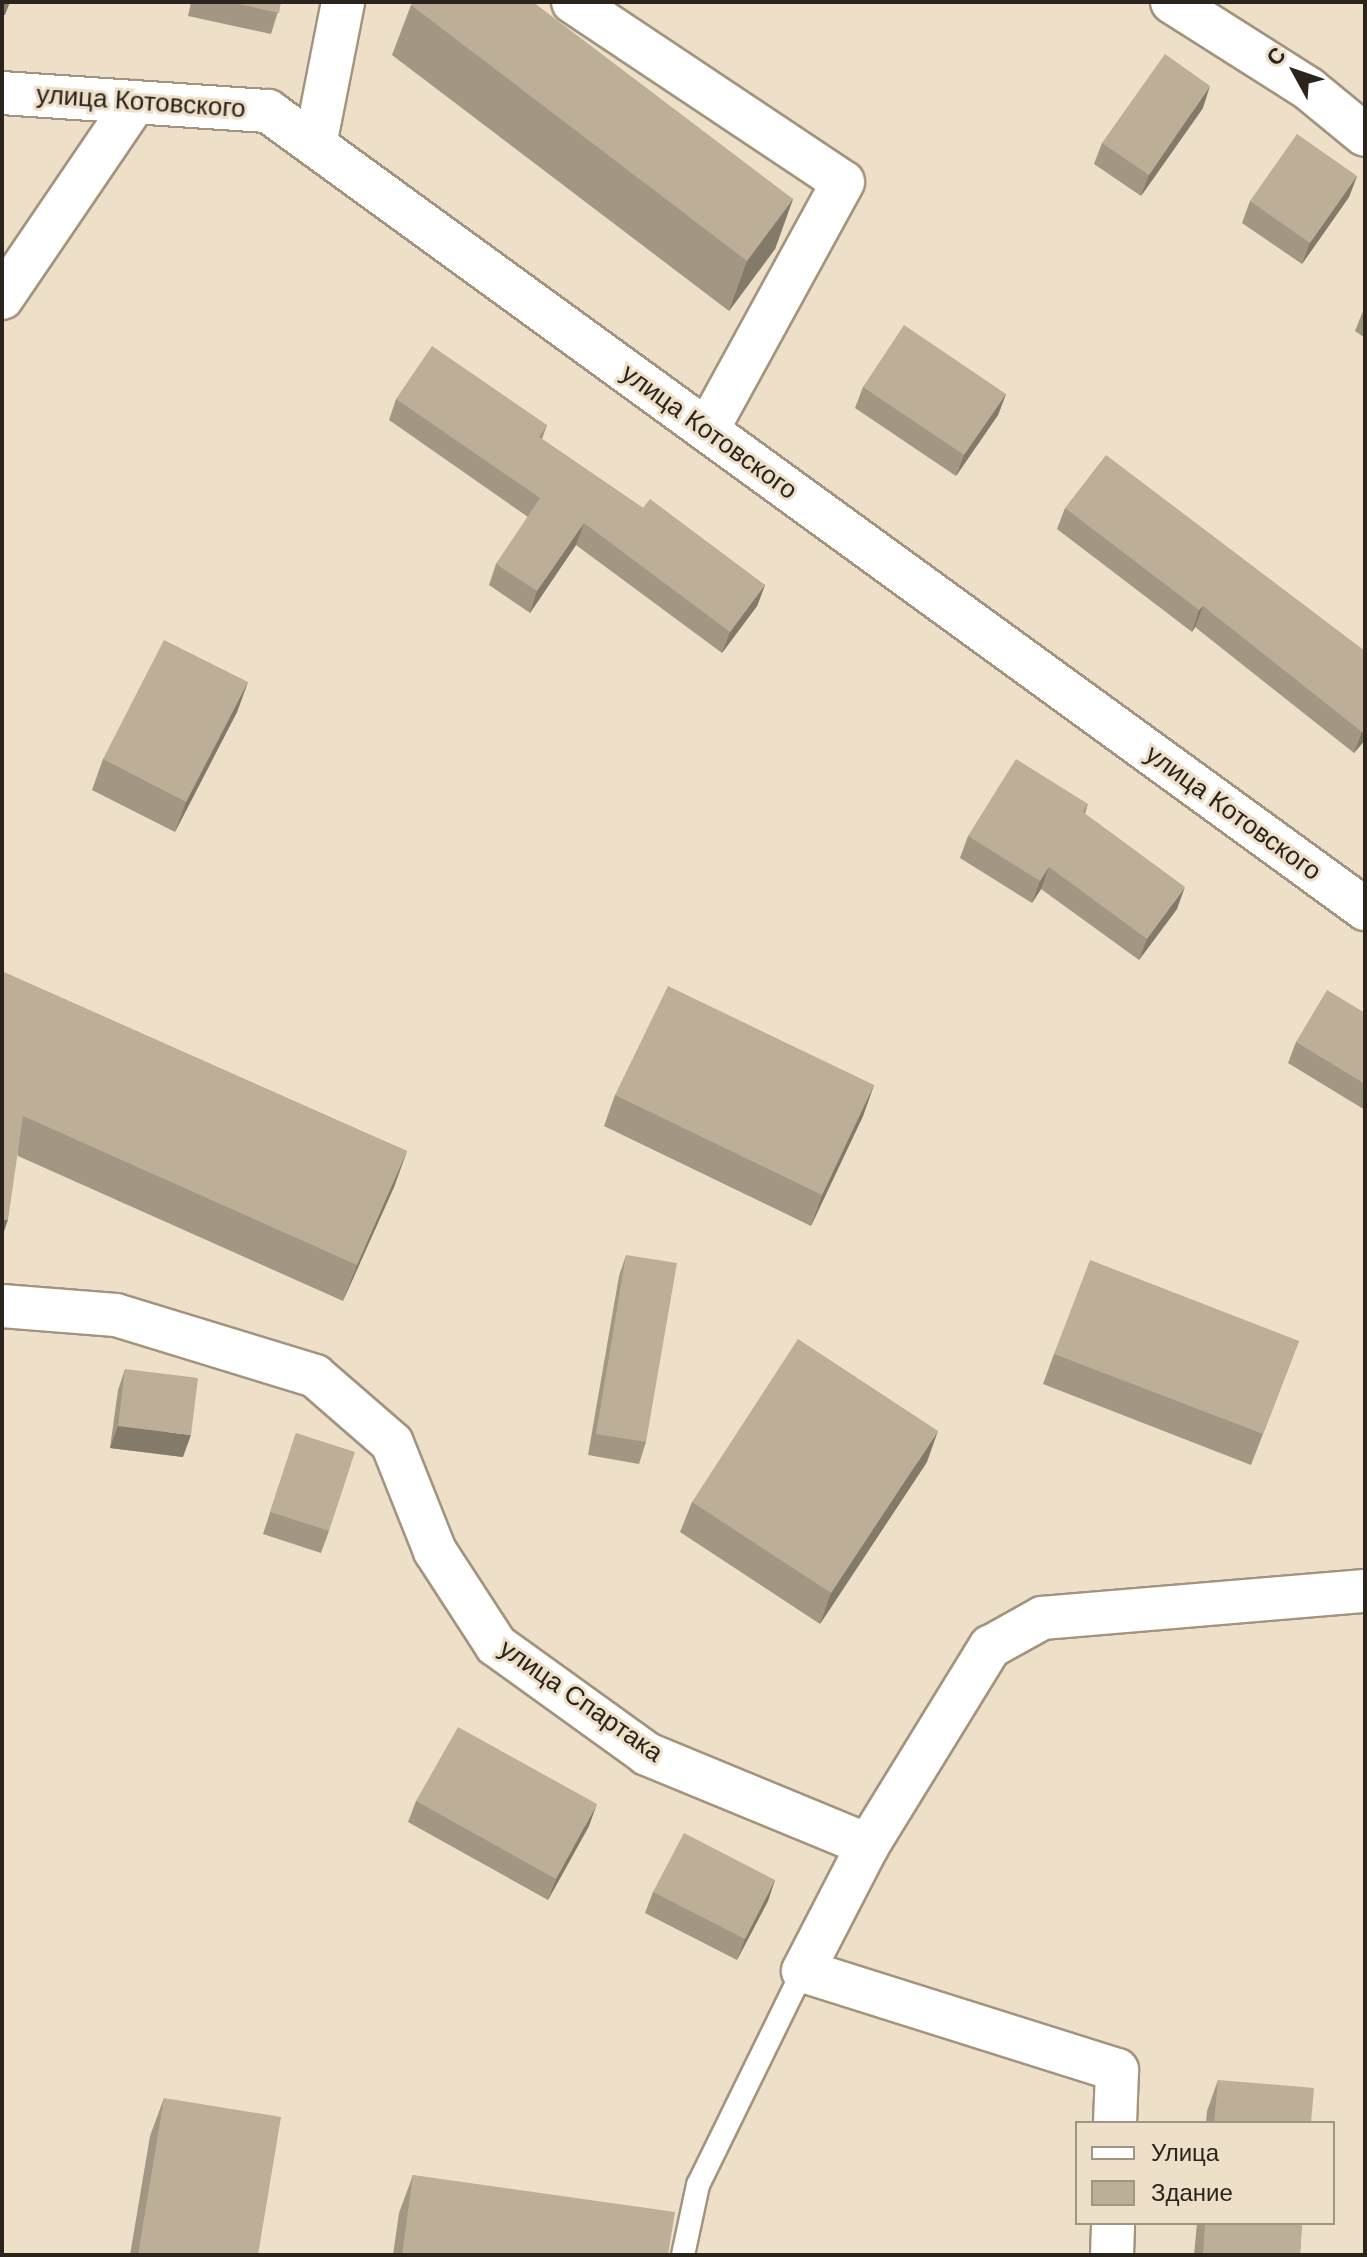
<!DOCTYPE html>
<meta charset="utf-8">
<style>
body{margin:0}
#map{position:relative;width:1367px;height:2257px;overflow:hidden;background:#eedfc8;font-family:Arial,sans-serif}
div>[style]{position:absolute}
.roads{filter:drop-shadow(2px 0 #a2947e) drop-shadow(-2px 0 #a2947e) drop-shadow(0 2px #a2947e) drop-shadow(0 -2px #a2947e)}
.lane>*{height:22px;margin:-11px;padding:0 11px;transform-origin:11px;border-radius:11px;background:#fff}
.street>*{height:42px;margin:-21px;padding:0 21px;transform-origin:21px;border-radius:21px;background:#fff}
.wall>*{inset:0;background:#a39683}
.shaded-wall>*{inset:0;background:#847a6a}
.building>*{inset:0;background:#bdae98}
span{translate:-50% -50%;white-space:nowrap;text-align:center;line-height:1.15;-webkit-text-stroke:6px #eedfc8;paint-order:stroke}
.street-label{font-size:26px;color:#2a241c}
.frame{position:absolute;inset:0;border:4px solid #2a241c;pointer-events:none}
.legend{position:absolute;left:1075px;top:2121px;width:260px;height:104px;box-sizing:border-box;background:#eedfc8;border:2px solid #a09483;margin:0;padding:10px 14px;list-style:none;font-size:24px;color:#2a241c}
.legend li{display:flex;align-items:center;gap:16px;height:40px}
.legend b{width:40px;border:2px solid #a09483}
.north{position:absolute;left:1255px;top:32px;width:80px;height:80px;-webkit-text-stroke:6px #eedfc8;paint-order:stroke;rotate:310deg;font-size:22px;font-weight:700;line-height:32px;text-align:center;color:#2a241c}
.north::after{content:'';display:block;margin:auto;width:28px;height:36px;background:#2a241c;clip-path:polygon(50% 0,100% 100%,50% 72%,0 100%)}
</style>
<div id="map">
<div class="roads">
<div class="lane">
<div style="left:683px;top:2255px;width:72px;rotate:-77.9deg"></div>
<div style="left:698px;top:2185px;width:238px;rotate:-63.9deg"></div>
</div>
<div class="street">
<div style="left:573px;top:2px;width:324px;rotate:33.7deg"></div>
<div style="left:843px;top:182px;width:283px;rotate:118.7deg"></div>
<div style="left:1172px;top:2px;width:162px;rotate:32.4deg"></div>
<div style="left:1309px;top:89px;width:72px;rotate:39.4deg"></div>
<div style="left:2px;top:93px;width:267px;rotate:3.9deg"></div>
<div style="left:268px;top:111px;width:1357px;rotate:36.03deg"></div>
<div style="left:315px;top:145px;width:146px;rotate:-78.9deg"></div>
<div style="left:2px;top:298px;width:237px;rotate:-55.8deg"></div>
<div style="left:2px;top:1306px;width:114px;rotate:4.5deg"></div>
<div style="left:116px;top:1315px;width:208px;rotate:17deg"></div>
<div style="left:315px;top:1376px;width:102px;rotate:41deg"></div>
<div style="left:392px;top:1443px;width:116px;rotate:68.3deg"></div>
<div style="left:435px;top:1551px;width:112px;rotate:57deg"></div>
<div style="left:496px;top:1645px;width:186px;rotate:35.8deg"></div>
<div style="left:647px;top:1754px;width:239px;rotate:22.4deg"></div>
<div style="left:1115px;top:2123px;width:53px;rotate:-87.8deg"></div>
<div style="left:1117px;top:2070px;width:329px;rotate:-162.5deg"></div>
<div style="left:803px;top:1971px;width:142px;rotate:-62.7deg"></div>
<div style="left:868px;top:1845px;width:233px;rotate:-58.4deg"></div>
<div style="left:990px;top:1647px;width:60px;rotate:-29.1deg"></div>
<div style="left:1042px;top:1618px;width:324px;rotate:-4.8deg"></div>
<div style="left:1112px;top:2255px;width:32px;rotate:-88deg"></div>
</div>
</div>
<div class="wall">
<div style="clip-path:polygon(191px 2px,281px 2px,271px 34px,188px 16px)"></div>
<div style="clip-path:polygon(411px 5px,793px 199px,775px 249px,729px 311px,392px 55px)"></div>
<div style="clip-path:polygon(1203px 108px,1141px 196px,1094px 164px,1102px 143px)"></div>
<div style="clip-path:polygon(1357px 176px,1349px 197px,1302px 264px,1242px 223px,1250px 201px)"></div>
<div style="clip-path:polygon(1365px 306px,1365px 338px,1355px 331px)"></div>
<div style="clip-path:polygon(863px 387px,1006px 394px,998px 415px,956px 476px,855px 408px)"></div>
<div style="clip-path:polygon(396px 399px,547px 425px,542px 439px,643px 508px,765px 585px,757px 606px,722px 653px,576px 545px,530px 613px,489px 585px,496px 564px,528px 517px,389px 420px)"></div>
<div style="clip-path:polygon(1065px 508px,1365px 651px,1365px 740px,1354px 753px,1195px 627px,1192px 632px,1057px 529px)"></div>
<div style="clip-path:polygon(248px 682px,237px 712px,175px 832px,92px 790px,103px 759px)"></div>
<div style="clip-path:polygon(1088px 804px,1085px 814px,1177px 909px,1139px 960px,1041px 889px,1032px 903px,960px 858px,968px 836px)"></div>
<div style="clip-path:polygon(2px 976px,407px 1151px,394px 1187px,343px 1301px,18px 1156px)"></div>
<div style="clip-path:polygon(1365px 1013px,1365px 1110px,1288px 1063px,1296px 1042px)"></div>
<div style="clip-path:polygon(874px 1085px,863px 1116px,811px 1226px,604px 1126px,615px 1095px)"></div>
<div style="clip-path:polygon(626px 1255px,646px 1442px,639px 1464px,588px 1455px,619px 1276px)"></div>
<div style="clip-path:polygon(1299px 1341px,1251px 1465px,1043px 1384px,1054px 1354px)"></div>
<div style="clip-path:polygon(125px 1369px,183px 1457px,110px 1448px,118px 1390px)"></div>
<div style="clip-path:polygon(296px 1433px,329px 1531px,321px 1553px,263px 1534px)"></div>
<div style="clip-path:polygon(927px 1462px,820px 1624px,680px 1532px,692px 1502px)"></div>
<div style="clip-path:polygon(416px 1801px,589px 1826px,548px 1900px,408px 1822px)"></div>
<div style="clip-path:polygon(775px 1880px,768px 1901px,737px 1960px,645px 1913px,653px 1892px)"></div>
<div style="clip-path:polygon(1218px 2080px,1311px 2123px,1206px 2123px,1207px 2111px)"></div>
<div style="clip-path:polygon(164px 2098px,258px 2255px,130px 2255px,150px 2136px)"></div>
<div style="clip-path:polygon(413px 2175px,668px 2255px,393px 2255px,399px 2213px)"></div>
<div style="clip-path:polygon(1197px 2223px,1302px 2223px,1300px 2255px,1194px 2255px)"></div>
</div>
<div class="shaded-wall">
<div style="clip-path:polygon(2px 2px,10px 2px,5px 15px,2px 15px)"></div>
<div style="clip-path:polygon(1210px 86px,1203px 108px,1141px 196px,1149px 175px)"></div>
<div style="clip-path:polygon(1357px 176px,1349px 197px,1302px 264px,1310px 243px)"></div>
<div style="clip-path:polygon(793px 199px,775px 249px,729px 311px,747px 261px)"></div>
<div style="clip-path:polygon(1006px 394px,998px 415px,956px 476px,964px 455px)"></div>
<div style="clip-path:polygon(584px 523px,576px 545px,530px 613px,537px 591px)"></div>
<div style="clip-path:polygon(765px 585px,757px 606px,722px 653px,730px 632px)"></div>
<div style="clip-path:polygon(1203px 606px,1195px 627px,1192px 632px,1199px 610px)"></div>
<div style="clip-path:polygon(248px 682px,237px 712px,175px 832px,186px 802px)"></div>
<div style="clip-path:polygon(1365px 729px,1365px 740px,1354px 753px,1362px 732px)"></div>
<div style="clip-path:polygon(1049px 867px,1041px 889px,1032px 903px,1040px 881px)"></div>
<div style="clip-path:polygon(1185px 887px,1177px 909px,1139px 960px,1147px 939px)"></div>
<div style="clip-path:polygon(874px 1085px,863px 1116px,811px 1226px,822px 1195px)"></div>
<div style="clip-path:polygon(407px 1151px,394px 1187px,343px 1301px,357px 1265px)"></div>
<div style="clip-path:polygon(2px 1219px,8px 1220px,2px 1237px)"></div>
<div style="clip-path:polygon(118px 1426px,191px 1435px,183px 1457px,110px 1448px)"></div>
<div style="clip-path:polygon(938px 1431px,927px 1462px,820px 1624px,831px 1593px)"></div>
<div style="clip-path:polygon(597px 1804px,589px 1826px,548px 1900px,556px 1879px)"></div>
<div style="clip-path:polygon(775px 1880px,768px 1901px,737px 1960px,745px 1939px)"></div>
</div>
<div class="building">
<div style="clip-path:polygon(230px 2px,281px 2px,279px 13px)"></div>
<div style="clip-path:polygon(413px 2px,533px 2px,793px 199px,747px 261px,411px 5px)"></div>
<div style="clip-path:polygon(1165px 54px,1210px 86px,1149px 175px,1102px 143px)"></div>
<div style="clip-path:polygon(1297px 134px,1357px 176px,1310px 243px,1250px 201px)"></div>
<div style="clip-path:polygon(904px 325px,1006px 394px,964px 455px,863px 387px)"></div>
<div style="clip-path:polygon(432px 346px,547px 425px,539px 437px,643px 508px,650px 499px,765px 585px,730px 632px,584px 523px,537px 591px,496px 564px,540px 498px,396px 399px)"></div>
<div style="clip-path:polygon(1106px 455px,1365px 651px,1365px 729px,1362px 732px,1203px 606px,1199px 610px,1065px 508px)"></div>
<div style="clip-path:polygon(164px 640px,248px 682px,186px 802px,103px 759px)"></div>
<div style="clip-path:polygon(1016px 759px,1088px 804px,1083px 812px,1185px 887px,1147px 939px,1049px 867px,1040px 881px,968px 836px)"></div>
<div style="clip-path:polygon(4px 972px,407px 1151px,357px 1265px,23px 1116px,8px 1220px,2px 1219px,2px 976px)"></div>
<div style="clip-path:polygon(668px 986px,874px 1085px,822px 1195px,615px 1095px)"></div>
<div style="clip-path:polygon(1327px 990px,1365px 1013px,1365px 1084px,1296px 1042px)"></div>
<div style="clip-path:polygon(626px 1255px,677px 1263px,646px 1442px,596px 1434px)"></div>
<div style="clip-path:polygon(1090px 1260px,1299px 1341px,1263px 1434px,1054px 1354px)"></div>
<div style="clip-path:polygon(798px 1339px,938px 1431px,831px 1593px,692px 1502px)"></div>
<div style="clip-path:polygon(125px 1369px,198px 1378px,191px 1435px,118px 1426px)"></div>
<div style="clip-path:polygon(296px 1433px,355px 1452px,329px 1531px,270px 1512px)"></div>
<div style="clip-path:polygon(458px 1727px,597px 1804px,556px 1879px,416px 1801px)"></div>
<div style="clip-path:polygon(684px 1833px,775px 1880px,745px 1939px,653px 1892px)"></div>
<div style="clip-path:polygon(1218px 2080px,1314px 2088px,1311px 2123px,1214px 2123px)"></div>
<div style="clip-path:polygon(164px 2098px,281px 2117px,258px 2255px,138px 2255px)"></div>
<div style="clip-path:polygon(413px 2175px,675px 2212px,668px 2255px,402px 2255px)"></div>
<div style="clip-path:polygon(1205px 2223px,1302px 2223px,1300px 2255px,1203px 2255px)"></div>
</div>
<div class="street-label">
<span style="left:141px;top:102px;rotate:4deg">улица Котовского</span>
<span style="left:709px;top:432px;rotate:36deg">улица Котовского</span>
<span style="left:1233px;top:813px;rotate:36deg">улица Котовского</span>
<span style="left:581px;top:1701px;rotate:35deg">улица Спартака</span>
</div>
<div class="frame"></div>
<ul class="legend">
<li><b style="height:10px;background:#fff"></b>Улица</li>
<li><b style="height:22px;background:#bdae98"></b>Здание</li>
</ul>
<div class="north">С</div>
</div>
